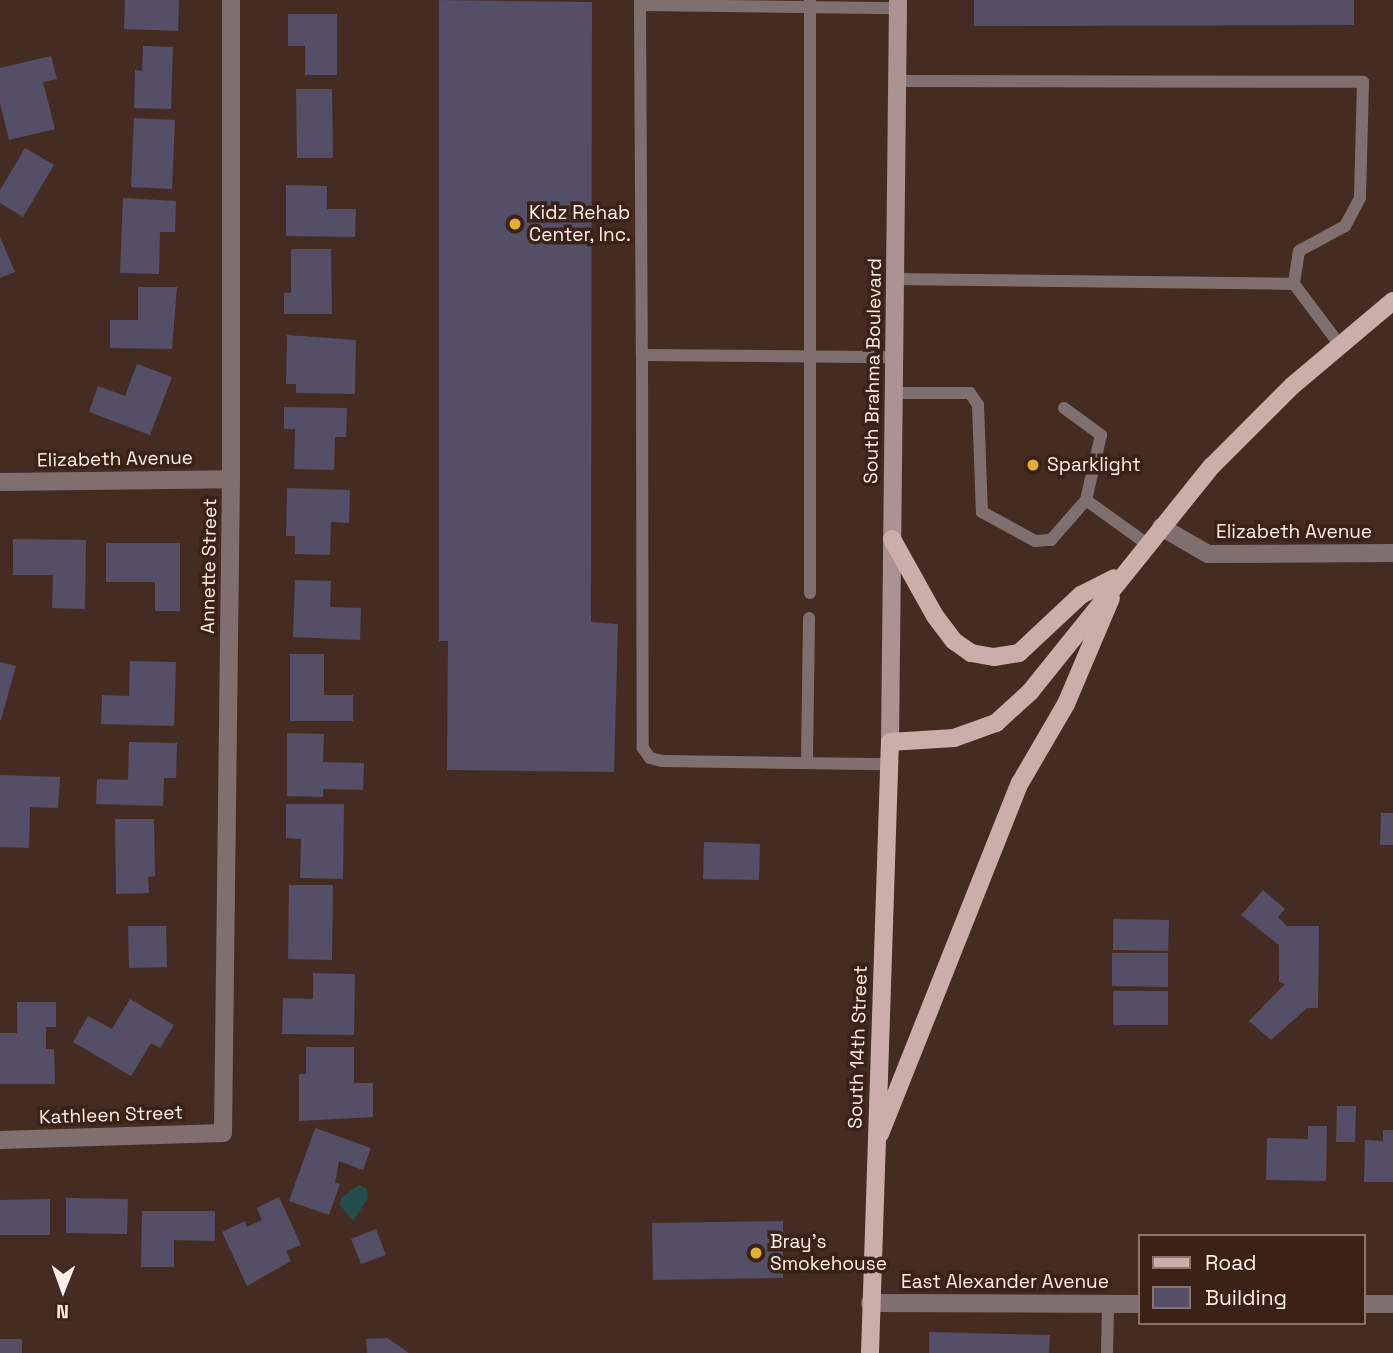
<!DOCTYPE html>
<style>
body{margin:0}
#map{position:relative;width:1393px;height:1353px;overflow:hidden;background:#452c23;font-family:"Space Grotesk",sans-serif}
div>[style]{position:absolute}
.water>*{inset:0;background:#244d4e}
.building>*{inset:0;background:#554e67}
.service>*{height:12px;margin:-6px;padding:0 6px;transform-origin:6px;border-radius:6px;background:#7f706f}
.minor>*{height:18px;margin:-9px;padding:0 9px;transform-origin:9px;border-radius:9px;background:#7f706f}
.secondary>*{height:18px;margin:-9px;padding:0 9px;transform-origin:9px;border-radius:9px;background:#aa9390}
.primary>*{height:18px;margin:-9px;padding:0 9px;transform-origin:9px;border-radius:9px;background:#cbada9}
.dots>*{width:19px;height:19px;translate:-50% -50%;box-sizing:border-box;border:4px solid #3b2219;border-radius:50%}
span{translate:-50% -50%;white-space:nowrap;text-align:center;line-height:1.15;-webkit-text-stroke:7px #3b2219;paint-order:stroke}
.poi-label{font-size:19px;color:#fdefea}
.left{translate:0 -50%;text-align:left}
.street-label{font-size:19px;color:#fdefea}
.legend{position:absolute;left:1138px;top:1234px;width:228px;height:91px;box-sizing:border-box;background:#3b2219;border:2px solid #89746d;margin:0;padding:9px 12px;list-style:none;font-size:21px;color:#fdefea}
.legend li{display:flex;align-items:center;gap:14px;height:35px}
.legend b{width:35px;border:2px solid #89746d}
.north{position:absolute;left:28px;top:1255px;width:70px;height:70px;-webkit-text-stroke:5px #3b2219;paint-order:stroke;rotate:181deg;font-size:19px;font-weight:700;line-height:28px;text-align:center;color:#fdefea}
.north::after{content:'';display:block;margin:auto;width:24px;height:32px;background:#fdefea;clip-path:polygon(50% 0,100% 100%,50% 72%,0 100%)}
</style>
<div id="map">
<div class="water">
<div style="clip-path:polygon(359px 1185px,367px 1189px,368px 1198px,353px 1221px,340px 1205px,341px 1198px)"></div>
</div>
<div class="building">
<div style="clip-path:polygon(125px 0,179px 0,178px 31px,124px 29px)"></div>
<div style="clip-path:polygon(439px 0,592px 2px,591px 622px,618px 624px,614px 772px,447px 770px,448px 641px,439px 641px)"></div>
<div style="clip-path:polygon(974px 0,1354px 0,1354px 25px,974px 26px)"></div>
<div style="clip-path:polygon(288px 14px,337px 14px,337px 75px,305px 75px,305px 46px,288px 46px)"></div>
<div style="clip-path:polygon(143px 46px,173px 47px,171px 109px,134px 108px,135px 70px,142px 71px)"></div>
<div style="clip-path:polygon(51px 56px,57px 79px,43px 82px,55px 129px,9px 140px,0 103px,0 68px)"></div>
<div style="clip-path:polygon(296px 89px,332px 89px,333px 158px,297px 158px)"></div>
<div style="clip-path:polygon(134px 118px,175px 120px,172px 189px,131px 187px)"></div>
<div style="clip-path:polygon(25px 148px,54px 165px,23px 217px,0 203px,0 190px)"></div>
<div style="clip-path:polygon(286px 185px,327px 186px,327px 209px,356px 209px,355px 237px,286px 236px)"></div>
<div style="clip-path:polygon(123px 198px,176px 201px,175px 232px,160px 232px,159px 274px,120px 273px)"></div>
<div style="clip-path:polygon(0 237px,15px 272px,0 278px)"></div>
<div style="clip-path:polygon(291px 249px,331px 249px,332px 314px,284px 314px,284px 293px,291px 293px)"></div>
<div style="clip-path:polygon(138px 287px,177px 287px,172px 349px,110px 348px,110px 320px,138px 320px)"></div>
<div style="clip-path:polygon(287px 335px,356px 340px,355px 394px,296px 393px,296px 384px,286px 384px)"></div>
<div style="clip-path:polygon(137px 364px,172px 377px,150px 435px,89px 412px,98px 386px,125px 396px)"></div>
<div style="clip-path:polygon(284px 407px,347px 408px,346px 437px,335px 437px,334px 470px,294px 469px,295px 429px,284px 429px)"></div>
<div style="clip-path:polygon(287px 488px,350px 490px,349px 523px,331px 522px,330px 555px,295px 554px,295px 536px,286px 536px)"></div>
<div style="clip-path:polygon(13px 539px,86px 540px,85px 609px,52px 608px,53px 575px,13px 575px)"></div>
<div style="clip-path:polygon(106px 543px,180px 543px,180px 611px,155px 611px,155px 582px,106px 582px)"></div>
<div style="clip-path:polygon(295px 580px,331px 581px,330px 607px,361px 608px,360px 640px,293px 637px)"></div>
<div style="clip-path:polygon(290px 654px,324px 654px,324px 695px,353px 695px,353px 721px,290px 721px)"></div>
<div style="clip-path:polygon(130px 661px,176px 662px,174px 726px,101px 724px,102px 695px,129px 696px)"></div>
<div style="clip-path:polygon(0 662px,16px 666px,1px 720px,0 720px)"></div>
<div style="clip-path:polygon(287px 733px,324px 734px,323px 762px,364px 763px,363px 790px,323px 789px,323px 797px,287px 796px)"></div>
<div style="clip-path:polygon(129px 742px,177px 743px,176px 778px,164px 778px,163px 806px,96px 804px,97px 779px,128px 780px)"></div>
<div style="clip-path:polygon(0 775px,60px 777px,58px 808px,30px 807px,29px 848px,0 847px)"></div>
<div style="clip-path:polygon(286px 804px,344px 804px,343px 879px,300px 878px,301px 839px,286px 838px)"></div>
<div style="clip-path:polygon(1381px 813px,1393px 813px,1393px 845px,1380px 845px)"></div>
<div style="clip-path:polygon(115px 819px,154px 819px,155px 876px,148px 877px,149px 893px,116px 894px)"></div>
<div style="clip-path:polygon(704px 842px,760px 844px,759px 880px,703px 879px)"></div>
<div style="clip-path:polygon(289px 885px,333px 885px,332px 960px,288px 959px)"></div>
<div style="clip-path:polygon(1263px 890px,1285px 909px,1278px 917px,1287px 926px,1319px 926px,1318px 1008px,1307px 1008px,1271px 1040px,1249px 1021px,1285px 984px,1279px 982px,1279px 945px,1241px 915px)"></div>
<div style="clip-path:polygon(1113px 919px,1169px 920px,1168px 951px,1113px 950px)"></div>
<div style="clip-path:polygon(128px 926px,166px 926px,167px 967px,129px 968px)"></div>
<div style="clip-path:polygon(1112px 953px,1168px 953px,1168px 987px,1112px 986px)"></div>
<div style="clip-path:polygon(313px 973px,355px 974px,354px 1035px,282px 1034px,283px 998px,313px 999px)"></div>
<div style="clip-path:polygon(1113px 991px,1168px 991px,1168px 1025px,1113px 1025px)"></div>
<div style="clip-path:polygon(130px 999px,174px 1025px,160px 1048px,151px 1043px,131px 1076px,73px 1042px,88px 1016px,112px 1029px)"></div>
<div style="clip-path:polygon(17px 1002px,56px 1002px,56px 1027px,46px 1027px,46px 1049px,54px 1049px,55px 1084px,0 1084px,0 1033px,17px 1033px)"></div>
<div style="clip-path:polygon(306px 1047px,354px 1047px,354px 1083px,373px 1083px,373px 1117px,299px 1121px,299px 1074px,306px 1074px)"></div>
<div style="clip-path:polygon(1337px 1106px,1356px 1106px,1355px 1142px,1336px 1142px)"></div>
<div style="clip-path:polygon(1308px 1126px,1327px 1126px,1326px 1181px,1266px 1180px,1267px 1138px,1308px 1139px)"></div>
<div style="clip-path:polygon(315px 1128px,371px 1148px,363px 1170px,339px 1161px,335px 1183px,340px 1184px,329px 1215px,289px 1201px)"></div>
<div style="clip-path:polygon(1383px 1130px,1393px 1130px,1393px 1182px,1364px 1182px,1365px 1140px,1383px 1141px)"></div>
<div style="clip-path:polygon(279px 1197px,301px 1245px,286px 1251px,291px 1261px,247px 1286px,222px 1232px,245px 1221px,247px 1227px,262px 1220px,257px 1208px)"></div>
<div style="clip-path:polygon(66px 1198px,128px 1199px,127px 1234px,66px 1233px)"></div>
<div style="clip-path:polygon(50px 1199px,50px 1235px,0 1235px,0 1200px)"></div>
<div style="clip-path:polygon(142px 1211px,215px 1211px,215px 1241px,174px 1240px,174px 1267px,141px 1267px)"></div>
<div style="clip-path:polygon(783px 1221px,783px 1278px,653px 1280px,652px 1223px)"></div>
<div style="clip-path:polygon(376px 1229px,386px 1255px,361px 1264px,351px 1239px)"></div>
<div style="clip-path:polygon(929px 1332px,1050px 1335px,1049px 1353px,929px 1353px)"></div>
<div style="clip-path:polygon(387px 1338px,409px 1353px,367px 1353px,366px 1339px)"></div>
<div style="clip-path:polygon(0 1339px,22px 1339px,22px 1353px,0 1353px)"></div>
</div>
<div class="service">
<div style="left:640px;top:0;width:5px;rotate:90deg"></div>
<div style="left:640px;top:5px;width:257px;rotate:0.7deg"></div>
<div style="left:810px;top:0;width:593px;rotate:90deg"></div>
<div style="left:640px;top:5px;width:350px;rotate:89.7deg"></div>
<div style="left:642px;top:355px;width:251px;rotate:0.5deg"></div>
<div style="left:897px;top:81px;width:466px;rotate:0.1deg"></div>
<div style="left:1363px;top:82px;width:116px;rotate:91.5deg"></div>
<div style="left:1360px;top:198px;width:32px;rotate:118deg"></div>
<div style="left:1345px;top:226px;width:52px;rotate:151.5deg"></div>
<div style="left:1299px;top:251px;width:33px;rotate:99deg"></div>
<div style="left:894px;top:279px;width:400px;rotate:0.7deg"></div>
<div style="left:1294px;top:284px;width:75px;rotate:53.1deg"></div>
<div style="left:642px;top:355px;width:393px;rotate:89.9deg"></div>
<div style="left:643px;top:748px;width:12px;rotate:55deg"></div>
<div style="left:650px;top:758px;width:12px;rotate:14deg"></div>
<div style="left:662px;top:761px;width:227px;rotate:0.8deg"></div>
<div style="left:893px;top:393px;width:77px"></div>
<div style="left:970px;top:393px;width:14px;rotate:56deg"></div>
<div style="left:978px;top:405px;width:107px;rotate:87.9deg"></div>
<div style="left:982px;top:512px;width:60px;rotate:28.7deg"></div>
<div style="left:1035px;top:541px;width:16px;rotate:-4deg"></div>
<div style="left:1051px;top:540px;width:53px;rotate:-48.8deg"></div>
<div style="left:1086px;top:500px;width:75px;rotate:35.8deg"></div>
<div style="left:1064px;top:408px;width:46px;rotate:36.1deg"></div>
<div style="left:1101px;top:435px;width:67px;rotate:103deg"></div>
<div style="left:807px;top:761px;width:143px;rotate:-89.2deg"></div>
<div style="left:1107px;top:1353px;width:49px;rotate:-88.8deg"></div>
</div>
<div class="minor">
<div style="left:0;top:482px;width:231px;rotate:-0.7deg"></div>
<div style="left:1161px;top:527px;width:54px;rotate:29.9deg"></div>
<div style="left:1208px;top:554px;width:185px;rotate:-0.3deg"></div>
<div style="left:0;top:1140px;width:223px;rotate:-1.8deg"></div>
<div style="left:223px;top:1133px;width:654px;rotate:-89.3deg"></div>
<div style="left:231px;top:479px;width:479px;rotate:-90deg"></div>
<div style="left:870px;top:1303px;width:269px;rotate:0.2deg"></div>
<div style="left:1363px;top:1304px;width:30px"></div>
</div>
<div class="secondary">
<div style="left:890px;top:742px;width:742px;rotate:-89.38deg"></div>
</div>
<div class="primary">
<div style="left:892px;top:539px;width:88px;rotate:60.8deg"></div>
<div style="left:935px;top:616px;width:31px;rotate:53deg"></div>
<div style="left:954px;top:641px;width:21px;rotate:35deg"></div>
<div style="left:971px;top:653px;width:23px;rotate:10deg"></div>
<div style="left:994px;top:657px;width:25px;rotate:-9deg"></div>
<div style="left:1019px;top:653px;width:85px;rotate:-43.1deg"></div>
<div style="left:1081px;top:595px;width:37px;rotate:-27deg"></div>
<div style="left:880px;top:1134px;width:378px;rotate:-68.3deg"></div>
<div style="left:1020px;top:783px;width:91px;rotate:-59.8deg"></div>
<div style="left:1066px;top:704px;width:115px;rotate:-67deg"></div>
<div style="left:870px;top:1353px;width:611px;rotate:-88.13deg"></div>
<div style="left:890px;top:742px;width:64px;rotate:-3.6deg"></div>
<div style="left:954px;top:738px;width:45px;rotate:-19.7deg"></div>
<div style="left:996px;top:723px;width:46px;rotate:-42.4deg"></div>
<div style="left:1030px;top:692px;width:290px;rotate:-51.2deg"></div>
<div style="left:1212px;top:466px;width:113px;rotate:-45deg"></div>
<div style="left:1292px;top:386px;width:132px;rotate:-40.1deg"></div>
</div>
<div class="dots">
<div style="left:515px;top:224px;background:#e2ae34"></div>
<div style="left:1033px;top:465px;background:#e2ae34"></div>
<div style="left:756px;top:1253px;background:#e2ae34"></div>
</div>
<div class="poi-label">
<span class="left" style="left:529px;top:224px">Kidz Rehab<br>Center, Inc.</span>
<span class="left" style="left:1047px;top:465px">Sparklight</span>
<span class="left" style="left:770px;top:1253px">Bray's<br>Smokehouse</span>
</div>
<div class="street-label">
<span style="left:873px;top:371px;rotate:-89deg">South Brahma Boulevard</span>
<span style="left:115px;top:459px;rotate:-1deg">Elizabeth Avenue</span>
<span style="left:1294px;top:532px">Elizabeth Avenue</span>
<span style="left:209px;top:566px;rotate:-89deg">Annette Street</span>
<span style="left:858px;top:1047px;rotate:-88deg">South 14th Street</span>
<span style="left:111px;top:1115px;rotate:-2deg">Kathleen Street</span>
<span style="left:1005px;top:1282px">East Alexander Avenue</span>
</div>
<ul class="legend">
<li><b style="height:9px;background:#cbada9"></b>Road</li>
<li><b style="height:19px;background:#554e67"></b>Building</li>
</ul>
<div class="north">N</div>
</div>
